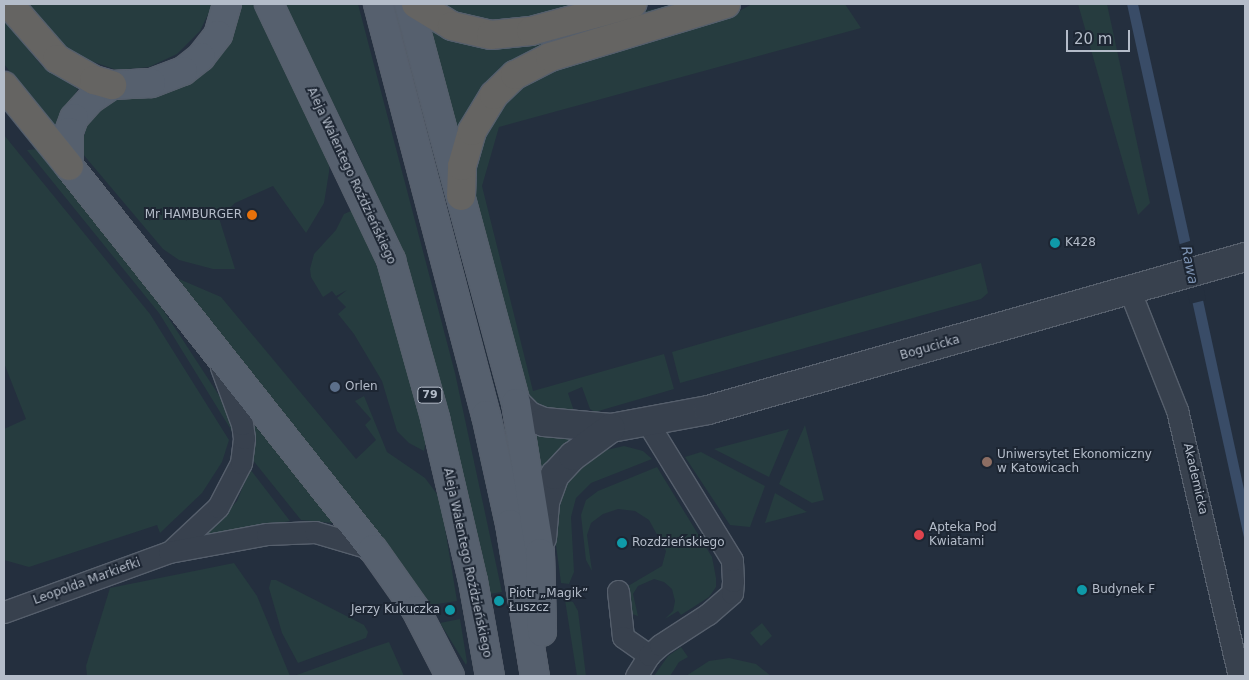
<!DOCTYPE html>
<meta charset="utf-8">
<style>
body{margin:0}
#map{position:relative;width:1249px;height:680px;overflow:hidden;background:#242f3e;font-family:"DejaVu Sans",sans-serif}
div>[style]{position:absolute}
.green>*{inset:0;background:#263c3f}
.water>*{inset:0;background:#394c67}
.pier>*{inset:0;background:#242f3e}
.roads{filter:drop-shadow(1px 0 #565f6c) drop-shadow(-1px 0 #565f6c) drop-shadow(0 1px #565f6c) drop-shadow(0 -1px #565f6c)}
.minor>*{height:21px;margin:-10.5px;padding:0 10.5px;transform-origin:10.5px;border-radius:10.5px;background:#38414e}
.tertiary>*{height:28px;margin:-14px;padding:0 14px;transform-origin:14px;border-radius:14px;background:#38414e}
.primary>*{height:28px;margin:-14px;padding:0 14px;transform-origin:14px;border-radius:14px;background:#56606e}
.trunk>*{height:28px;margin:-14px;padding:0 14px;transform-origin:14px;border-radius:14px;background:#656462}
.dots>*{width:14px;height:14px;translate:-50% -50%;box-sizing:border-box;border:2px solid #1d2633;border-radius:50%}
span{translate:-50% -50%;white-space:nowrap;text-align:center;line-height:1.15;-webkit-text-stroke:4px #1d2633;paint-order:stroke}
.shield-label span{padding:1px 4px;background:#1d2633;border:1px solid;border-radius:4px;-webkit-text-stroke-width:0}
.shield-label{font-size:11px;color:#b4bcc9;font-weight:700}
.street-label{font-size:12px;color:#b4bcc9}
.poi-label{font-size:12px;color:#b4bcc9}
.right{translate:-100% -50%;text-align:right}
.left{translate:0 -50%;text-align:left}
.water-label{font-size:14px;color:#7c92b1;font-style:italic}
.frame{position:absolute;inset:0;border:5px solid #b4bcc9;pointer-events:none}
.scale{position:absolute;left:1066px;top:30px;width:64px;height:22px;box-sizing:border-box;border:2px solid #b4bcc9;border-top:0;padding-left:6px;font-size:15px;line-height:18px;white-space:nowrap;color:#b4bcc9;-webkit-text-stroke:4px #1d2633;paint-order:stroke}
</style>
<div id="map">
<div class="green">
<div style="clip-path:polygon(26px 4px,213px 4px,200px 31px,177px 54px,149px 67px,117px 70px,70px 54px)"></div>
<div style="clip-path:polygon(240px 4px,253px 4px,330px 159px,329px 172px,324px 203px,306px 233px,273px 186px,235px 203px,219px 218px,235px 269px,213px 269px,179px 260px,163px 249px,82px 153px,81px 147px,89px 117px,110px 99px,137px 97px)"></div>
<div style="clip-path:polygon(284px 4px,358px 4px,455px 373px,502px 592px,489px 594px,440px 384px,408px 271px,360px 158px)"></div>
<div style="clip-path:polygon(436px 4px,586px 4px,504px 23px,468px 18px)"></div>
<div style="clip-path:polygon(673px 4px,692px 4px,569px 38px,459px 140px,426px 24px,439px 31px,634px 14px)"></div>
<div style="clip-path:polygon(752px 4px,845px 4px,861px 28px,499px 127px,482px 186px,533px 391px,664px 354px,674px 389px,595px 412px,590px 409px,582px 387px,568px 393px,574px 411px,562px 418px,529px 403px,486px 263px,470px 172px,497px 105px,541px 71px,734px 14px)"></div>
<div style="clip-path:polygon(1078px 4px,1107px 4px,1150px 203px,1138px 215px)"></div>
<div style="clip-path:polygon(4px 20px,42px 66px,78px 89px,57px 125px,52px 126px,4px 64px)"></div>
<div style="clip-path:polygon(4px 135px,150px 314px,229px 440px,222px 462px,202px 493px,160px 533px,157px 525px,29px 567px,4px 560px,4px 429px,26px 419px,4px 363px)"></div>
<div style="clip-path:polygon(39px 149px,160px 305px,222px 400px,233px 433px,159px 313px,27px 150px)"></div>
<div style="clip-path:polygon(351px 211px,356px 212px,382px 280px,404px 352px,422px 419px,426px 441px,424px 451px,409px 443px,397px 431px,382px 381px,354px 334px,338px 314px,346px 307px,337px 298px,347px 290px,336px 296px,332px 291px,323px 297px,311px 277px,310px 269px,314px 254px,336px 230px,344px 214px)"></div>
<div style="clip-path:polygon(981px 263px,988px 293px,981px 299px,680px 383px,672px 352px)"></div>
<div style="clip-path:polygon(179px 279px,221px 297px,356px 459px,376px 440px,365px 425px,371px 419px,355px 401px,364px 396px,387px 452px,425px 478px,437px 494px,443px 516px,457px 601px,430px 605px,176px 281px)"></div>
<div style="clip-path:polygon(252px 422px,334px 520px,332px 523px,301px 520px,252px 459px)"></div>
<div style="clip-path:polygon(805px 425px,824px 500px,812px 503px,779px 484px)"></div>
<div style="clip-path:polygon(789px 429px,769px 477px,714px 449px)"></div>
<div style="clip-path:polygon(531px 432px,554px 437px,582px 435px,541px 477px)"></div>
<div style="clip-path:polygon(624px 446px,643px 451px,652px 459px,591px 483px,576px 498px,571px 517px,574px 572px,569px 584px,561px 583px,553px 523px,560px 484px,594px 453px)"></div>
<div style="clip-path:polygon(701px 452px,765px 486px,750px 527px,730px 525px,685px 457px)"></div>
<div style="clip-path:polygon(657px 467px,712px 557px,716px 578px,716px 587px,709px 597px,681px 615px,678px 611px,665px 619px,673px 611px,675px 601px,672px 589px,664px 582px,654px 579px,638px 586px,633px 594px,638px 616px,632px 614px,629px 607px,628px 586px,662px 566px,666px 551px,649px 520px,635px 511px,618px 509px,603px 514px,591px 523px,587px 535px,592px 571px,586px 560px,581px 515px,586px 500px,598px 491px)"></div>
<div style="clip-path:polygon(250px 469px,290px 521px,203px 538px,237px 501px)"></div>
<div style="clip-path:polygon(775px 493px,807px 512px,765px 523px)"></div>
<div style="clip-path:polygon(234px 563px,257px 596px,290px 676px,87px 676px,86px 666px,110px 588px)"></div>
<div style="clip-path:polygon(271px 580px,276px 580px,364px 625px,368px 632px,366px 638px,298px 663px,282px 633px,269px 588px)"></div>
<div style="clip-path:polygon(565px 600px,573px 602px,578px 611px,586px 676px,577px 676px)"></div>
<div style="clip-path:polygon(460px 619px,467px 662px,466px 665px,440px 623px)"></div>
<div style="clip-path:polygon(762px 623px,772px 636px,761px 646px,750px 633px)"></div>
<div style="clip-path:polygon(389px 642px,404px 676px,294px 676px,371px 648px)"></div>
<div style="clip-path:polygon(681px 647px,688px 657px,679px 662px,670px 676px,654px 676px,668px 656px)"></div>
<div style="clip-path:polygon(729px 658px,756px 664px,771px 676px,686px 676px,709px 661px)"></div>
</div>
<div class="water">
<div style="clip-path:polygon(1127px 4px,1138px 4px,1190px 240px,1245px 494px,1245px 542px)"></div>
</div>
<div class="pier">
<div style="clip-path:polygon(1193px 240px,1206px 300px,1190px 304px,1177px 245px)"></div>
</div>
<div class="roads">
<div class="minor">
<div style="left:1129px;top:289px;width:130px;rotate:68.4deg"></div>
<div style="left:1177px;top:410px;width:273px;rotate:76.9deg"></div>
<div style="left:171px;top:551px;width:64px;rotate:-43.1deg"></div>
<div style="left:218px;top:507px;width:50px;rotate:-62.4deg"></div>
<div style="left:241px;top:463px;width:25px;rotate:-83deg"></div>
<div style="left:244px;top:438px;width:14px;rotate:-98deg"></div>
<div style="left:242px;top:424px;width:61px;rotate:-110.2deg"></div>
<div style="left:618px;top:591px;width:46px;rotate:83.8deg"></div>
<div style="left:623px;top:637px;width:32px;rotate:35deg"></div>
<div style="left:4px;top:612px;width:176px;rotate:-20deg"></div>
<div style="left:169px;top:552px;width:100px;rotate:-10.4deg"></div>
<div style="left:267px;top:534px;width:48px;rotate:-2.4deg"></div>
<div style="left:315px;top:532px;width:60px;rotate:16.3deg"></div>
<div style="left:636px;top:676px;width:25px;rotate:-58deg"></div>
<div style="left:649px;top:655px;width:15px;rotate:-42deg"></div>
<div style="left:660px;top:645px;width:57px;rotate:-32.9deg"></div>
<div style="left:708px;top:614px;width:32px;rotate:-41deg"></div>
<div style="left:732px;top:593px;width:12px;rotate:-85deg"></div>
<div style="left:733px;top:581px;width:21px;rotate:-93deg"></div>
<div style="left:732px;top:560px;width:162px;rotate:-121.6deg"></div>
</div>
<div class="tertiary">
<div style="left:516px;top:403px;width:18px;rotate:45deg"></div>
<div style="left:529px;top:416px;width:16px;rotate:22deg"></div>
<div style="left:544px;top:422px;width:67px;rotate:5.1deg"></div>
<div style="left:611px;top:428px;width:99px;rotate:-10.5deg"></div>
<div style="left:708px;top:410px;width:558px;rotate:-15.9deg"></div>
<div style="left:542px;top:538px;width:36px;rotate:-85deg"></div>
<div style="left:545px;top:502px;width:29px;rotate:-70deg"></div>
<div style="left:555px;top:475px;width:26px;rotate:-47deg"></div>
<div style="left:573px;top:456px;width:47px;rotate:-36.4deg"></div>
</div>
<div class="primary">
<div style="left:227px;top:4px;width:32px;rotate:106deg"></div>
<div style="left:218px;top:35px;width:28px;rotate:128deg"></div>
<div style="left:201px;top:57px;width:23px;rotate:142deg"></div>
<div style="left:183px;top:71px;width:34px;rotate:159deg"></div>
<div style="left:151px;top:83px;width:39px;rotate:177deg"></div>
<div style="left:112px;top:85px;width:25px;rotate:146deg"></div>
<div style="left:91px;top:99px;width:25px;rotate:132deg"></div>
<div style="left:74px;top:118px;width:15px;rotate:110deg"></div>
<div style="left:69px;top:132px;width:34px;rotate:90deg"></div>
<div style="left:69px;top:166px;width:489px;rotate:51.6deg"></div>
<div style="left:373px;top:549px;width:75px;rotate:54.8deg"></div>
<div style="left:416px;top:610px;width:74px;rotate:62.7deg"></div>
<div style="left:269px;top:4px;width:284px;rotate:64.5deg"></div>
<div style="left:391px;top:260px;width:164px;rotate:74.4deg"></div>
<div style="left:435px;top:418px;width:167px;rotate:76.9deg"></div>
<div style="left:473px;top:581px;width:97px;rotate:79.9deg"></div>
<div style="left:378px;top:4px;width:425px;rotate:75.3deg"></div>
<div style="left:486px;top:415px;width:112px;rotate:77.6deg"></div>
<div style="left:510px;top:524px;width:154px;rotate:80.7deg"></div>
<div style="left:409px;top:4px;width:413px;rotate:75deg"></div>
<div style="left:516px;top:403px;width:152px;rotate:80.9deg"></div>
<div style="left:540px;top:553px;width:79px;rotate:88.5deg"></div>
</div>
<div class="trunk">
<div style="left:9px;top:4px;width:73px;rotate:48.9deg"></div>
<div style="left:57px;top:59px;width:43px;rotate:29.6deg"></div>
<div style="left:94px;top:80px;width:19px;rotate:16deg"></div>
<div style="left:416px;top:4px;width:42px;rotate:31.4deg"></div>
<div style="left:452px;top:26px;width:40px;rotate:13deg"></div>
<div style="left:491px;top:35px;width:40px;rotate:-5.7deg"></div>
<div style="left:531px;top:31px;width:105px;rotate:-15deg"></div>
<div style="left:4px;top:86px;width:103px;rotate:50.9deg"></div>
<div style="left:461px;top:196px;width:30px;rotate:-88deg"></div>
<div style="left:462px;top:166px;width:36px;rotate:-74deg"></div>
<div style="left:472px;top:131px;width:42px;rotate:-58.6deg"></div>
<div style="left:494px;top:95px;width:29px;rotate:-44deg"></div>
<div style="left:515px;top:75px;width:39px;rotate:-27deg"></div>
<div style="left:550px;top:57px;width:184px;rotate:-16.8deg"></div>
</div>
</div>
<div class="dots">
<div style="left:252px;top:215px;background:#e8710a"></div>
<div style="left:1055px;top:243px;background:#0f9aa8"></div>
<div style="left:335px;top:387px;background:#5c6f8a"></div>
<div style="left:987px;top:462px;background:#8d6e63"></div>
<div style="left:919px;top:535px;background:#e0444e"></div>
<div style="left:622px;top:543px;background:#0f9aa8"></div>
<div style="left:1082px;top:590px;background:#0f9aa8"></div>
<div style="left:499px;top:601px;background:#0f9aa8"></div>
<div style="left:450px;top:610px;background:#0f9aa8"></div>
</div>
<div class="shield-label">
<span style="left:430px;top:395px">79</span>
</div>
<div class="street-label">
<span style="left:351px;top:176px;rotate:65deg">Aleja Walentego Roździeńskiego</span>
<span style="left:930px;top:348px;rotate:-16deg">Bogucicka</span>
<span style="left:1195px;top:479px;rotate:77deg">Akademicka</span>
<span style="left:467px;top:563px;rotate:78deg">Aleja Walentego Roździeńskiego</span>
<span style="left:87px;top:582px;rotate:-20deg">Leopolda Markiefki</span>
</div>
<div class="poi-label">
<span class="right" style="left:242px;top:215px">Mr HAMBURGER</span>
<span class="left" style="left:1065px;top:243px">K428</span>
<span class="left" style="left:345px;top:387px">Orlen</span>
<span class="left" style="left:997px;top:462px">Uniwersytet Ekonomiczny<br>w Katowicach</span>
<span class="left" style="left:929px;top:535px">Apteka Pod<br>Kwiatami</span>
<span class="left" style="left:632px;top:543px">Rozdzieńskiego</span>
<span class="left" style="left:1092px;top:590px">Budynek F</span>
<span class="left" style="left:509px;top:601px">Piotr „Magik”<br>Łuszcz</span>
<span class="right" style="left:440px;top:610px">Jerzy Kukuczka</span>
</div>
<div class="water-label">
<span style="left:1190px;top:265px;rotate:78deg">Rawa</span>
</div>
<div class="frame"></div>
<div class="scale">20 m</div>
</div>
